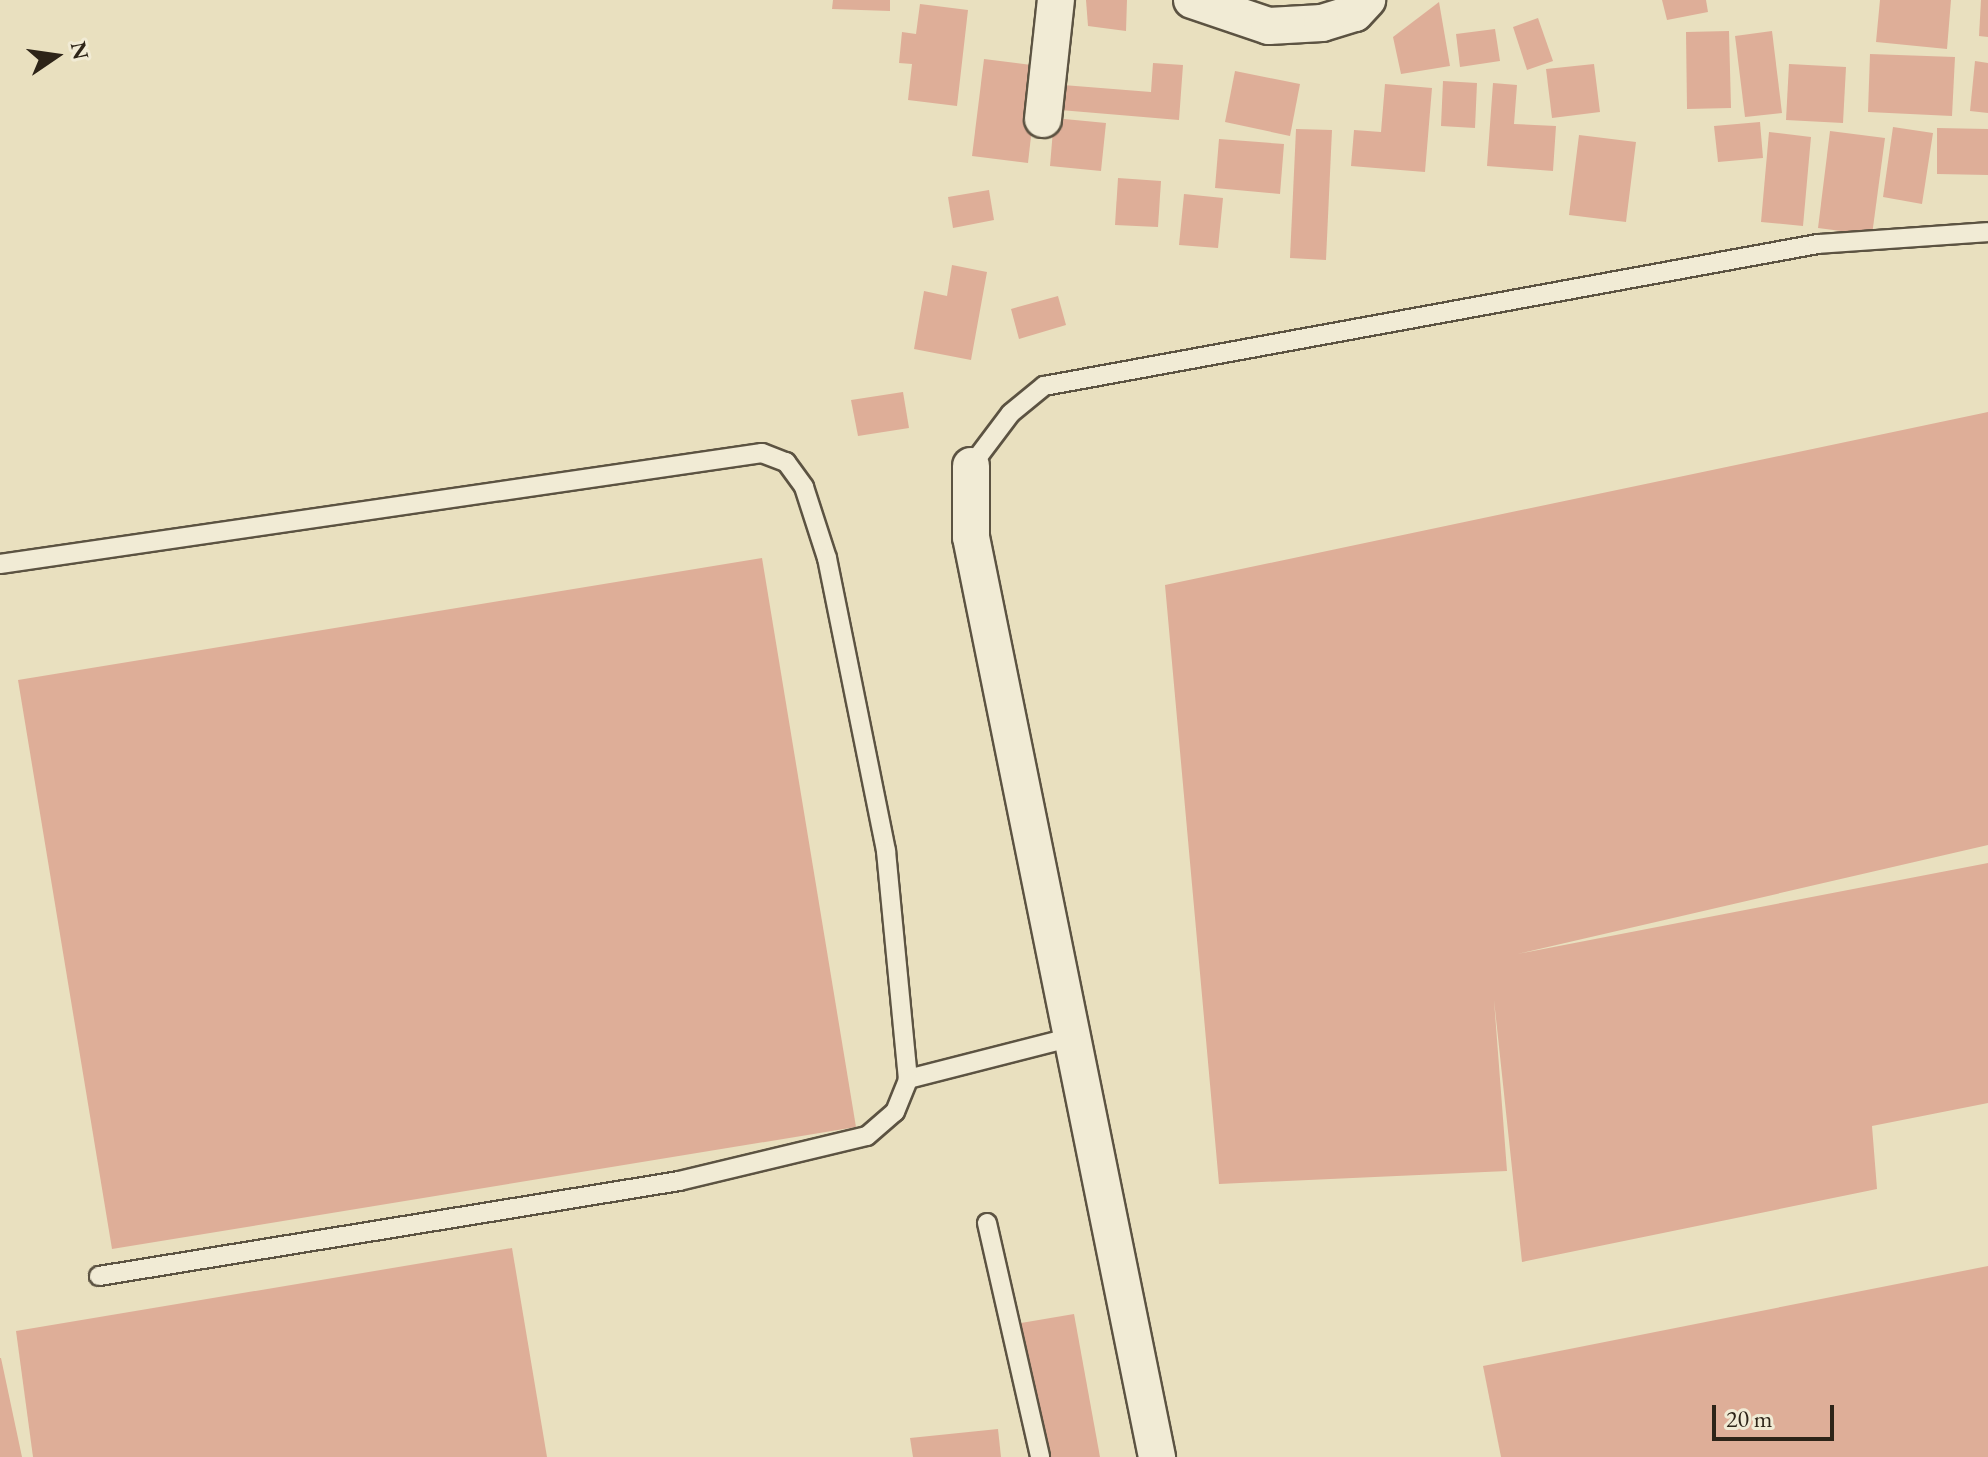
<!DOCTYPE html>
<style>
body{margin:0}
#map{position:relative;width:1988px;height:1457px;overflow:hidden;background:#e9e0bf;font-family:"EB Garamond",serif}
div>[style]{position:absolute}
.building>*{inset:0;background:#deae98}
.roads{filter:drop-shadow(2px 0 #5c5342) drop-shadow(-2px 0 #5c5342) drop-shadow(0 2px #5c5342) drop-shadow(0 -2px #5c5342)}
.lane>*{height:18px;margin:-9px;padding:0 9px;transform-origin:9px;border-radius:9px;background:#f1ebd5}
.street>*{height:36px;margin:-18px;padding:0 18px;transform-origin:18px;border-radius:18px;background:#f1ebd5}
span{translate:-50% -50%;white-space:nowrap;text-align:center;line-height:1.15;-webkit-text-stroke:7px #f1ebd5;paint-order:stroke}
.north{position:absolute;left:16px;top:16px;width:80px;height:80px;-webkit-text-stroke:6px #f1ebd5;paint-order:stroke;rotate:77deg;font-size:22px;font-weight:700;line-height:32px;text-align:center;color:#2d2418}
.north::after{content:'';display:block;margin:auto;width:28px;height:36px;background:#2d2418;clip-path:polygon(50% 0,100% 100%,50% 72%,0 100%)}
.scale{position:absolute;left:1712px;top:1405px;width:122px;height:36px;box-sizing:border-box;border:4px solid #2d2418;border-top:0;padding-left:10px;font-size:24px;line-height:28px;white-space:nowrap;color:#2d2418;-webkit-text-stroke:6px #f1ebd5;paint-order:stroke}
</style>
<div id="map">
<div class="building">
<div style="clip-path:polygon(833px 0,890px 0,890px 11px,832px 9px)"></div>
<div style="clip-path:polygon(1086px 0,1127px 0,1126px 31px,1088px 26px)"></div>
<div style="clip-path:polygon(1662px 0,1706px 0,1708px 12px,1667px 20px)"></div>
<div style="clip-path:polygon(1880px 0,1951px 0,1947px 49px,1876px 42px)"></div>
<div style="clip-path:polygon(1981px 0,1988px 0,1988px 37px,1979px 36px)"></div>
<div style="clip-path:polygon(1439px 2px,1450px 66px,1401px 74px,1393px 37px)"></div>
<div style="clip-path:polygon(920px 4px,968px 10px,957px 106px,908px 100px,912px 64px,899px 63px,902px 32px,916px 34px)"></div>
<div style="clip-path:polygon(1538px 18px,1553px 61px,1527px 70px,1513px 27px)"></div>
<div style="clip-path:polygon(1495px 29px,1500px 61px,1460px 67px,1456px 34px)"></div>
<div style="clip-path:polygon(1729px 31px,1731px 108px,1687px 109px,1686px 32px)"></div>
<div style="clip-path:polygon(1772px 31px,1782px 113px,1745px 117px,1735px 36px)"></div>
<div style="clip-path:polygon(1870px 54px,1955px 57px,1952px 116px,1868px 112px)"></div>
<div style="clip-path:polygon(984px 59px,1039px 66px,1028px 163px,972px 156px)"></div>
<div style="clip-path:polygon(1975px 61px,1988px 63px,1988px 113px,1970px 111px)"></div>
<div style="clip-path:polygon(1153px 63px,1183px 65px,1179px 120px,1060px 110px,1063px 85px,1151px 92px)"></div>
<div style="clip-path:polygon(1594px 64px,1600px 112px,1552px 118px,1546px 69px)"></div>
<div style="clip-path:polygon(1789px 64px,1846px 67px,1843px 123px,1786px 120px)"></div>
<div style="clip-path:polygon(1235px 71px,1300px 84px,1290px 136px,1225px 122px)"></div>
<div style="clip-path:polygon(1443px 81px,1477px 83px,1475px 128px,1441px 126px)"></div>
<div style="clip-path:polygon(1493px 83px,1517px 85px,1514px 124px,1556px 126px,1553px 171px,1487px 166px)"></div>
<div style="clip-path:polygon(1385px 84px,1432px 88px,1425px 172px,1351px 166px,1354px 130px,1381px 132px)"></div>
<div style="clip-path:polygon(1054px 118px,1106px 123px,1101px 171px,1050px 166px)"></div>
<div style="clip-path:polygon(1760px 122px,1763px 158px,1718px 162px,1714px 126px)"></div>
<div style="clip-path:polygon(1893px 127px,1933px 133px,1922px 204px,1883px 197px)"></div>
<div style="clip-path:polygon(1937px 128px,1988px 129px,1988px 175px,1937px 174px)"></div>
<div style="clip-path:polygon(1296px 129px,1332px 130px,1326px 260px,1290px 258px)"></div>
<div style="clip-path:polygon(1830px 131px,1885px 138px,1872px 235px,1818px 228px)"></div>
<div style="clip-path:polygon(1769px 132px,1811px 137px,1803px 226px,1761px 222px)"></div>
<div style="clip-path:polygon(1579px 135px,1636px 142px,1626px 222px,1569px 215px)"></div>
<div style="clip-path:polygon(1219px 139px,1284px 144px,1280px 194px,1215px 188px)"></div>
<div style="clip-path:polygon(1118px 178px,1161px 181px,1158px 227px,1115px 225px)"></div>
<div style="clip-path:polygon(989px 190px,994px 220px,953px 228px,948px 197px)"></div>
<div style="clip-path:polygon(1184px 194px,1223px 198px,1218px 248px,1179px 245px)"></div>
<div style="clip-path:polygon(952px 265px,987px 272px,971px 360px,914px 349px,924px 291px,947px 296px)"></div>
<div style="clip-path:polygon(1058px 296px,1066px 325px,1019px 339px,1011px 309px)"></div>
<div style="clip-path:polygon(903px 392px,909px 428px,858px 436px,851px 400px)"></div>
<div style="clip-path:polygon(1988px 412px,1988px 845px,1517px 954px,1988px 863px,1988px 1103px,1872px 1126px,1877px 1189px,1522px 1262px,1494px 1000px,1507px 1171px,1219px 1184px,1165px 585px)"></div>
<div style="clip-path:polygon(762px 558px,856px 1127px,112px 1249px,18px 680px)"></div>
<div style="clip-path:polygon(512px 1248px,547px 1457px,33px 1457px,16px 1331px)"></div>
<div style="clip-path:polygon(1988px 1266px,1988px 1457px,1501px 1457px,1483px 1366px)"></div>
<div style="clip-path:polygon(1074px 1314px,1100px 1457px,1046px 1457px,1021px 1323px)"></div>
<div style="clip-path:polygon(0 1358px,1px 1358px,22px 1457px,0 1457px)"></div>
<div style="clip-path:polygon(998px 1429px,1001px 1457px,913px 1457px,910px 1438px)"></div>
</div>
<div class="roads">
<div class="lane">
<div style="left:971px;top:466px;width:66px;rotate:-53deg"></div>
<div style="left:1011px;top:413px;width:43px;rotate:-39.3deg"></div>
<div style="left:1044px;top:386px;width:787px;rotate:-10.4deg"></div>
<div style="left:1818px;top:244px;width:170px;rotate:-4deg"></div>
<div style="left:0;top:564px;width:770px;rotate:-8.29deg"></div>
<div style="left:762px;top:453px;width:26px;rotate:21deg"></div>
<div style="left:786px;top:462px;width:31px;rotate:54deg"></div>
<div style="left:804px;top:487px;width:75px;rotate:72.1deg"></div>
<div style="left:827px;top:558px;width:299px;rotate:78.6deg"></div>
<div style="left:886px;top:851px;width:229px;rotate:84.5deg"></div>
<div style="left:908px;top:1079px;width:170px;rotate:-14.3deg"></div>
<div style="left:987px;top:1223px;width:240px;rotate:77.2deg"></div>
<div style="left:99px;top:1276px;width:588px;rotate:-9.3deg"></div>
<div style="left:679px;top:1181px;width:193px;rotate:-13.5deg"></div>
<div style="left:867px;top:1136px;width:37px;rotate:-41deg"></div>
<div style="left:895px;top:1112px;width:35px;rotate:-68deg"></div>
</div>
<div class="street">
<div style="left:1192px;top:0;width:81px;rotate:18.7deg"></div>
<div style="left:1269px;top:26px;width:53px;rotate:-3.2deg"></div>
<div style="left:1322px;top:23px;width:34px;rotate:-17deg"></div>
<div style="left:1355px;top:13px;width:18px;rotate:-47deg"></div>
<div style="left:1043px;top:119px;width:120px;rotate:-83.8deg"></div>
<div style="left:971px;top:466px;width:71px;rotate:90deg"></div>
<div style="left:971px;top:537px;width:939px;rotate:78.57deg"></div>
</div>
</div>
<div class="north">N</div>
<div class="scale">20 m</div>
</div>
